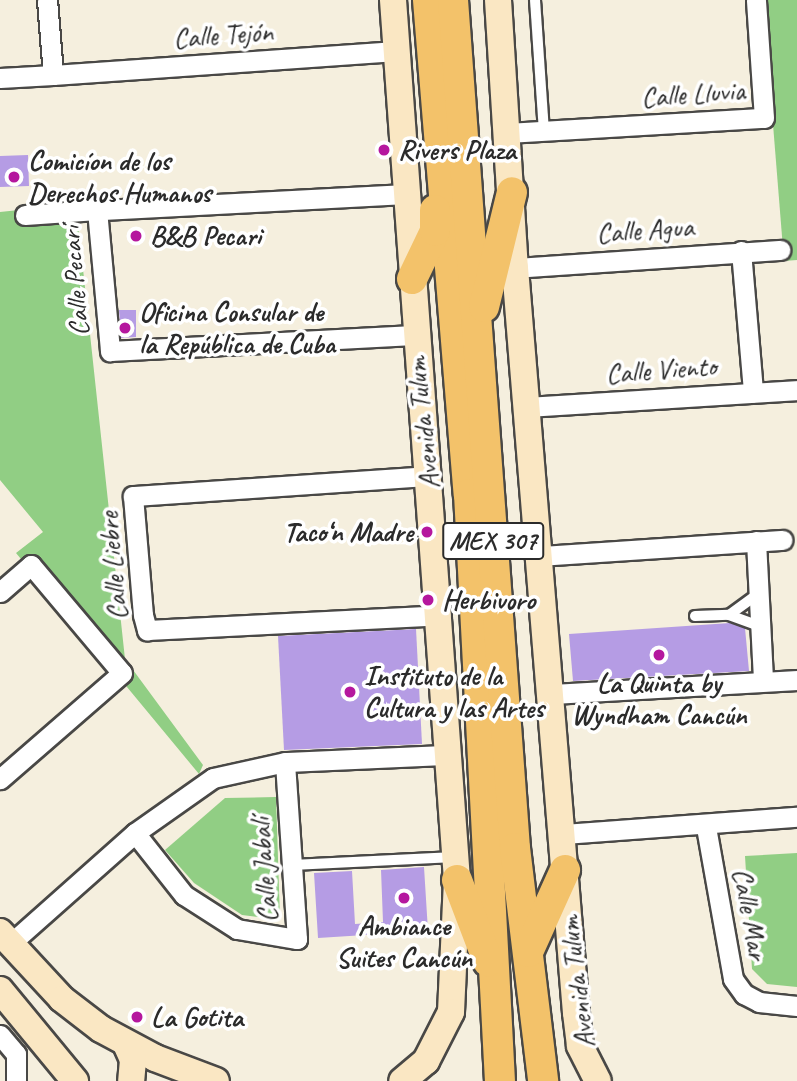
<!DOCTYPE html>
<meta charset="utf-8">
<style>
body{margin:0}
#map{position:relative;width:797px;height:1081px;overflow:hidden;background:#f5efde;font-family:Caveat,sans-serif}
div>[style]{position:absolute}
.green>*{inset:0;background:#91ce84}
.building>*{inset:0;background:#b59ce4}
.roads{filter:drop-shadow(2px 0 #494846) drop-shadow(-2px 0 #494846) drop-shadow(0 2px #494846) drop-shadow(0 -2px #494846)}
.lane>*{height:10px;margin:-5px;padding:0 5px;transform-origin:5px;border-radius:5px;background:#fff}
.street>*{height:19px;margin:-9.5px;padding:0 9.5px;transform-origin:9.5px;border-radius:9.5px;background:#fff}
.secondary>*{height:26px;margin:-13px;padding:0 13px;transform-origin:13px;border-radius:13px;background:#fae7c3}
.primary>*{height:30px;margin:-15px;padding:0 15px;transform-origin:15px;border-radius:15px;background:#f3c26a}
.dots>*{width:19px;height:19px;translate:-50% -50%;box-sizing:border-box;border:4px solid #fff;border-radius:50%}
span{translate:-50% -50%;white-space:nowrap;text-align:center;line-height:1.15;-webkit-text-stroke:7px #fff;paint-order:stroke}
.shield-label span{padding:2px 5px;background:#fff;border:2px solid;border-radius:5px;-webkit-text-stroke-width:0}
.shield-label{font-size:26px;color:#2b2b2b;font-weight:700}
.street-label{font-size:28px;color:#2b2b2b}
.poi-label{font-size:28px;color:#2b2b2b;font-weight:700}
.left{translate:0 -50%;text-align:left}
.right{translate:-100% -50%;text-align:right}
</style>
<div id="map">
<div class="green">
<div style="clip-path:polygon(763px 0,797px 0,797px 260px,784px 261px)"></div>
<div style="clip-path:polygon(76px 204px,125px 659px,203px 765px,199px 774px,16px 553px,43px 532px,0 480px,0 212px)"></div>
<div style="clip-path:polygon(276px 797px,280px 920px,242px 915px,194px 883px,165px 850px,225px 798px)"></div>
<div style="clip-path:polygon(797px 853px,797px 987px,767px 984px,752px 969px,745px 856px)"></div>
</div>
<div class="building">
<div style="clip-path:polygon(28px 155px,29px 186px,0 187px,0 156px)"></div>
<div style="clip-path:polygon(119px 310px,136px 310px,136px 337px,121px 338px)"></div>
<div style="clip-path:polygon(730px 623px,745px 628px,749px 671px,573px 681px,569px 634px)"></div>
<div style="clip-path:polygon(416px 629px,422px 744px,284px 750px,278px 636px)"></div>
<div style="clip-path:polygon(424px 867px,428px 931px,318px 938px,314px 873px,352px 871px,355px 924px,383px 922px,381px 870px)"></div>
</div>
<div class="roads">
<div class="lane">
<div style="left:535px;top:0;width:131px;rotate:86.1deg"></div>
<div style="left:729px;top:615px;width:36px;rotate:-36deg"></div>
<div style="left:695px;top:616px;width:34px;rotate:-2deg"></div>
<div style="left:729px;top:615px;width:33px;rotate:20deg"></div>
<div style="left:292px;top:865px;width:163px;rotate:-2.8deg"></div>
</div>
<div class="street">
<div style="left:47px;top:0;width:75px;rotate:85.4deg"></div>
<div style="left:53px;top:75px;width:344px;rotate:-4deg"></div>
<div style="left:0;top:78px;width:53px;rotate:-3.2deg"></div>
<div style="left:508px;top:133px;width:256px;rotate:-3.4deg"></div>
<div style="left:764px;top:118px;width:118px;rotate:-93.9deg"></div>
<div style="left:406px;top:194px;width:309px;rotate:177deg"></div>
<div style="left:97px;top:210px;width:142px;rotate:84.7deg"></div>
<div style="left:110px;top:351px;width:304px;rotate:-3deg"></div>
<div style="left:25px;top:215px;width:72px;rotate:-4deg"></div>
<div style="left:741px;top:251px;width:142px;rotate:85.1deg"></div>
<div style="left:515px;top:268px;width:266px;rotate:-3.9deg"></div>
<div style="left:528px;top:407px;width:270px;rotate:-3.6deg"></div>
<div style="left:428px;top:476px;width:296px;rotate:176.1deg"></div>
<div style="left:133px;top:496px;width:119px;rotate:85.2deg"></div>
<div style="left:143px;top:615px;width:16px;rotate:75deg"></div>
<div style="left:147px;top:630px;width:294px;rotate:-2.9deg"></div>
<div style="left:756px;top:541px;width:140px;rotate:87.1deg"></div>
<div style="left:540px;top:556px;width:243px;rotate:-3.8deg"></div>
<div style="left:0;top:592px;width:41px;rotate:-41.1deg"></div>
<div style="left:31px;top:565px;width:141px;rotate:49.9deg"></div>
<div style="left:122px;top:673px;width:162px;rotate:139deg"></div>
<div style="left:553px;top:694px;width:244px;rotate:-3.3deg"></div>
<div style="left:706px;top:827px;width:154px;rotate:79.9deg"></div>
<div style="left:733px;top:979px;width:19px;rotate:54deg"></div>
<div style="left:744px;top:994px;width:17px;rotate:28deg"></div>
<div style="left:759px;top:1002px;width:38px;rotate:6deg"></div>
<div style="left:135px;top:833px;width:79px;rotate:51.7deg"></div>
<div style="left:184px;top:895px;width:63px;rotate:32.7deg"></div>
<div style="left:237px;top:929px;width:61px;rotate:9.5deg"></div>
<div style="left:297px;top:939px;width:177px;rotate:-93.9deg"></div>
<div style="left:563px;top:834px;width:235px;rotate:-4.2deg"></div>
<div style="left:10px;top:944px;width:167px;rotate:-41.6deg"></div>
<div style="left:135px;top:833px;width:95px;rotate:-35.2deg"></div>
<div style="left:213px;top:778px;width:74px;rotate:-12.5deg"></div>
<div style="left:285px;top:762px;width:161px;rotate:-2.5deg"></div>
<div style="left:0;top:1035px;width:25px;rotate:50deg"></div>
<div style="left:16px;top:1054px;width:27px;rotate:90deg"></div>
</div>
<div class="secondary">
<div style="left:393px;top:0;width:882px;rotate:85.84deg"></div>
<div style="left:457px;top:880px;width:132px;rotate:92.6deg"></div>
<div style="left:451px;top:1012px;width:55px;rotate:117deg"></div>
<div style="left:426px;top:1061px;width:31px;rotate:140deg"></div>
<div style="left:498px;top:0;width:269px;rotate:86.4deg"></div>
<div style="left:515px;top:268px;width:747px;rotate:85.32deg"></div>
<div style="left:576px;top:1013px;width:33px;rotate:83deg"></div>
<div style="left:580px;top:1046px;width:39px;rotate:63deg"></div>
<div style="left:0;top:932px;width:91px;rotate:47.2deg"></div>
<div style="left:62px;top:999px;width:49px;rotate:37.6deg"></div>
<div style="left:101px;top:1029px;width:61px;rotate:28.2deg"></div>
<div style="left:155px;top:1058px;width:65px;rotate:20.7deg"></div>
<div style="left:0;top:990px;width:118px;rotate:50.5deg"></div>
<div style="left:126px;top:1044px;width:17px;rotate:66deg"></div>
<div style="left:133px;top:1060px;width:21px;rotate:95deg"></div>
</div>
<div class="primary">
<div style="left:428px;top:0;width:496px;rotate:85.3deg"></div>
<div style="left:469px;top:494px;width:588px;rotate:86.98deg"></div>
<div style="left:453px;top:0;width:850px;rotate:85.82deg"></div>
<div style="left:515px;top:848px;width:235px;rotate:83.1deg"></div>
<div style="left:412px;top:279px;width:53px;rotate:-64.4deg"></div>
<div style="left:435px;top:231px;width:21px;rotate:-90deg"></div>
<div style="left:484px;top:307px;width:118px;rotate:-76.3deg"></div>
<div style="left:457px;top:880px;width:87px;rotate:69.1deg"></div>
<div style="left:528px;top:952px;width:90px;rotate:-65.7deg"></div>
</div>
</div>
<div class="dots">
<div style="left:384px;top:150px;background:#b5179e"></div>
<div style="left:14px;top:177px;background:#b5179e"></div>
<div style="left:136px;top:236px;background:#b5179e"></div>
<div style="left:125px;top:328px;background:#b5179e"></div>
<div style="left:427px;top:532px;background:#b5179e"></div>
<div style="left:428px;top:600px;background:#b5179e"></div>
<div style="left:659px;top:655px;background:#b5179e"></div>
<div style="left:350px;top:692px;background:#b5179e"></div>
<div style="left:404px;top:898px;background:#b5179e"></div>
<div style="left:137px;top:1017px;background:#b5179e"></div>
</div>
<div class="shield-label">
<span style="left:493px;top:541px">MEX 307</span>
</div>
<div class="street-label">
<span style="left:223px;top:35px;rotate:-4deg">Calle Tejón</span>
<span style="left:693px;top:94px;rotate:-4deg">Calle Lluvia</span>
<span style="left:645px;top:230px;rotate:-4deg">Calle Agua</span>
<span style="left:75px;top:281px;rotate:-95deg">Calle Pecarí</span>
<span style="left:661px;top:370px;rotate:-4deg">Calle Viento</span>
<span style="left:423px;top:423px;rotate:-96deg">Avenida Tulum</span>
<span style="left:113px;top:566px;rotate:-95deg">Calle Liebre</span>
<span style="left:264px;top:870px;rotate:-94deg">Calle Jabalí</span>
<span style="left:750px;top:914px;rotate:80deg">Calle Mar</span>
<span style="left:577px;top:982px;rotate:-97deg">Avenida Tulum</span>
</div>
<div class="poi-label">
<span class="left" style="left:398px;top:150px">Rivers Plaza</span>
<span class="left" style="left:28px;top:177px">Comicíon de los<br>Derechos Humanos</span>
<span class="left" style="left:150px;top:236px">B&amp;B Pecari</span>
<span class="left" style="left:139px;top:328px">Oficina Consular de<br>la República de Cuba</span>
<span class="right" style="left:413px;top:532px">Taco‘n Madre</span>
<span class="left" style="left:442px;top:600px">Herbivoro</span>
<span class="left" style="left:364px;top:692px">Instituto de la<br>Cultura y las Artes</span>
<span style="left:659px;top:699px">La Quinta by<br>Wyndham Cancún</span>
<span style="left:404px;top:942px">Ambiance<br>Suites Cancún</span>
<span class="left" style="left:151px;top:1017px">La Gotita</span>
</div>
</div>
